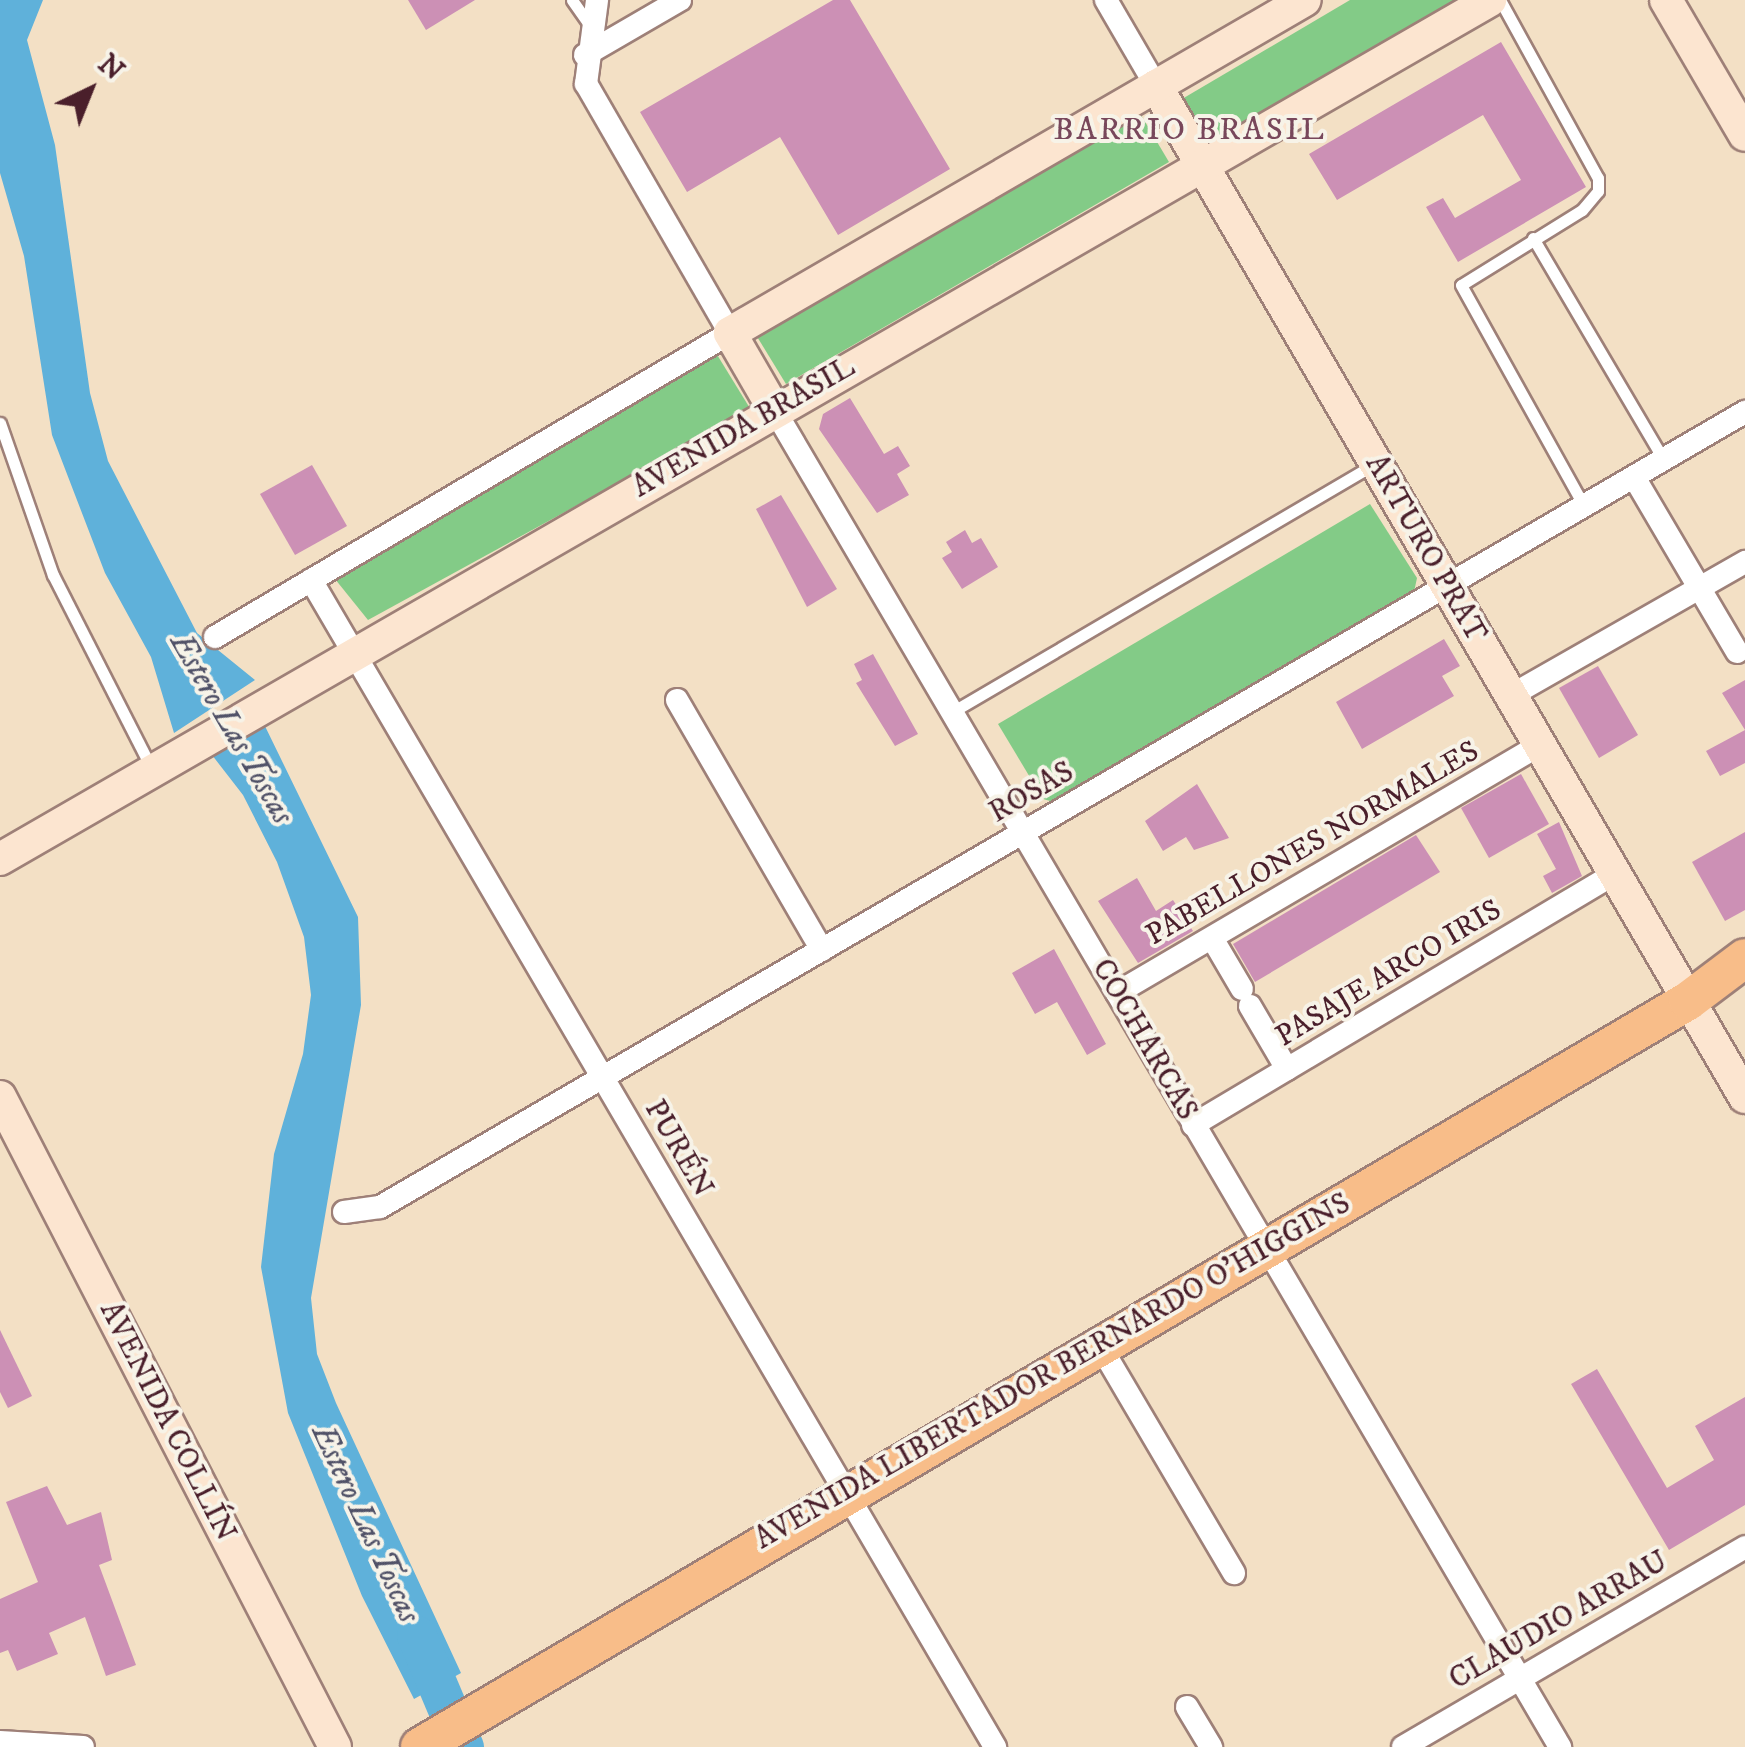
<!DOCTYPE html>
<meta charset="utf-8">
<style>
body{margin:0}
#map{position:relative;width:1745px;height:1747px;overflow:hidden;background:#f3e0c5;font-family:"IM FELL DW Pica",serif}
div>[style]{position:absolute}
.green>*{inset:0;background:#83cb87}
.water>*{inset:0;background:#5fb1da}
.river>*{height:40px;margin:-20px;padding:0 20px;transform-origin:20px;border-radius:20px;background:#5fb1da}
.building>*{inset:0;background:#cc90b5}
.roads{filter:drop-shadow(2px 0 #9e8078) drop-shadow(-2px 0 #9e8078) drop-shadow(0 2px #9e8078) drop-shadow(0 -2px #9e8078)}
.lane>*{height:11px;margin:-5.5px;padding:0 5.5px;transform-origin:5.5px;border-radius:5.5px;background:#fff}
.street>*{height:22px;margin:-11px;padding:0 11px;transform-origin:11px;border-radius:11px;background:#fff}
.secondary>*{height:32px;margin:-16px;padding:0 16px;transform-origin:16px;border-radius:16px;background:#fce5d0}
.primary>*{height:38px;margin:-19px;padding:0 19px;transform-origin:19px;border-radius:19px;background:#f8bd89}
span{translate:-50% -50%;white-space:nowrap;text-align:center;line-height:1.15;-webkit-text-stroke:8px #f7f3e8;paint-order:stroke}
.street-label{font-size:30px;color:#4a1f2b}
.neighbourhood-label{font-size:32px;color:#78475b;letter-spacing:2.5px}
.water-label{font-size:32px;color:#515268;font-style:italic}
.north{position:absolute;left:40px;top:40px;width:100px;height:100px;-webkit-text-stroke:8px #f7f3e8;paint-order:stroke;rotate:43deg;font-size:28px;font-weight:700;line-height:40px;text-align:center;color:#4a1f2b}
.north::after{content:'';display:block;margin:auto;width:35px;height:45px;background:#4a1f2b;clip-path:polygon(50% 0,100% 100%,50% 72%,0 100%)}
</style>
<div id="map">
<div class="green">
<div style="clip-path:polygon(1350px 0,1476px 0,1214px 153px,1182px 99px)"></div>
<div style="clip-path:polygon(1141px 115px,1169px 162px,786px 384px,756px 335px)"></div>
<div style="clip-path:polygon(716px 353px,751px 410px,368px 620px,335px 579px)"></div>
<div style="clip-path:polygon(1370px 504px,1417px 578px,1414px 592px,1054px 802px,1043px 799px,998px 724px)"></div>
</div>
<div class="water">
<div style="clip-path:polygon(0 0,43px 0,27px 40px,55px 145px,90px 393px,108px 461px,197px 633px,255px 680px,174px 733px,151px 657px,105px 573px,52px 435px,24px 256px,0 173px)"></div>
<div style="clip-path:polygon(262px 720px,358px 917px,361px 1005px,311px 1298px,317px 1354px,336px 1403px,461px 1673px,414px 1699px,362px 1596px,288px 1413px,261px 1267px,274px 1154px,303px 1054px,311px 995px,304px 937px,277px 862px,243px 795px,212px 755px)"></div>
</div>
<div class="river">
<div style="left:417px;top:1636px;width:121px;rotate:67.1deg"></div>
</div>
<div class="building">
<div style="clip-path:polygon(408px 0,475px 0,426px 30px)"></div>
<div style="clip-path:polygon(833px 0,850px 0,950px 169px,838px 235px,780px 137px,687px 192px,640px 112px)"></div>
<div style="clip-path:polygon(1501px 42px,1586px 187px,1458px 262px,1426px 207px,1443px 198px,1455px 218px,1521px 180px,1483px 115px,1337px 200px,1309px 154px)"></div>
<div style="clip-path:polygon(850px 398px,884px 454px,898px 446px,910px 466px,897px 474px,909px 495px,877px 513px,819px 429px,823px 414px)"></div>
<div style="clip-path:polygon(312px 465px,347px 526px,295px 555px,260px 494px)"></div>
<div style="clip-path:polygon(781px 495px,837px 589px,807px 607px,756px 509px)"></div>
<div style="clip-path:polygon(965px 530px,972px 543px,981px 538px,998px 567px,962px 589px,942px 558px,952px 552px,946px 542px)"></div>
<div style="clip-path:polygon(1444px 639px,1460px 666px,1442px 676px,1454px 696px,1362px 749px,1336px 702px)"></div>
<div style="clip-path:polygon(873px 654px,918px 734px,895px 746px,856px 683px,862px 680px,854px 664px)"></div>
<div style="clip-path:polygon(1598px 666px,1638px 735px,1599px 758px,1559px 688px)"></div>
<div style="clip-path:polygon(1745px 680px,1745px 763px,1720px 776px,1706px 751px,1745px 730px,1722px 693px)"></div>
<div style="clip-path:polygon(1521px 774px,1549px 824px,1489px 858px,1461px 808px)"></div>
<div style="clip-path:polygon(1197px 784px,1229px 838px,1194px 850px,1186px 837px,1163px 851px,1145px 821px)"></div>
<div style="clip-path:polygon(1559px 822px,1582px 876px,1552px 893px,1543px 876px,1556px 869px,1537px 834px)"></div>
<div style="clip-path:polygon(1745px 832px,1745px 910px,1725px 921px,1692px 862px)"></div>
<div style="clip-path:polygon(1416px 835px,1440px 872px,1255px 982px,1233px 944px)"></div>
<div style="clip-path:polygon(1137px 878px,1156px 911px,1173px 900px,1193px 931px,1138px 963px,1098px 901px)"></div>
<div style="clip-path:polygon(1054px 949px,1106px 1044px,1087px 1055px,1057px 1002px,1035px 1014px,1012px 973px)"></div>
<div style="clip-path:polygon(0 1330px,32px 1396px,8px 1408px,0 1392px)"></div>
<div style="clip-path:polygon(1597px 1369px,1667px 1488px,1714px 1460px,1695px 1426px,1745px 1397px,1745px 1505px,1669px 1550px,1571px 1384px)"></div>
<div style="clip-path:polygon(47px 1486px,67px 1525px,101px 1512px,112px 1560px,99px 1565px,136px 1665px,106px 1676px,85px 1617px,49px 1633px,58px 1654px,17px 1671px,8px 1650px,0 1653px,0 1599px,38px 1582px,6px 1502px)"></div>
</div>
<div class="roads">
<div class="lane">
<div style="left:572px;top:0;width:35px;rotate:55deg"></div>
<div style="left:1500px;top:0;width:203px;rotate:61.2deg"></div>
<div style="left:1598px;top:178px;width:13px;rotate:90deg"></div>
<div style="left:1598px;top:191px;width:25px;rotate:130deg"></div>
<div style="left:1582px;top:210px;width:142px;rotate:148.2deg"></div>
<div style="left:1461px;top:285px;width:253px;rotate:60.9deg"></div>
<div style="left:1533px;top:238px;width:258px;rotate:59.5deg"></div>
<div style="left:0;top:423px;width:161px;rotate:70.8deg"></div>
<div style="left:53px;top:575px;width:216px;rotate:63deg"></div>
<div style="left:952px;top:712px;width:487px;rotate:-30.4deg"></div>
</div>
<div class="street">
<div style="left:1106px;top:0;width:99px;rotate:59.8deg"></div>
<div style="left:585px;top:55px;width:110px;rotate:-30.1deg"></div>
<div style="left:775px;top:411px;width:1550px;rotate:59.56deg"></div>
<div style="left:1634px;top:477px;width:203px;rotate:59.5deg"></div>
<div style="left:311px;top:580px;width:1353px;rotate:59.62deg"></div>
<div style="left:215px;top:637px;width:598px;rotate:-30.55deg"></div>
<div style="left:730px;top:333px;width:288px;rotate:-120deg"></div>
<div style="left:586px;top:84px;width:85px;rotate:-82.5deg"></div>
<div style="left:1510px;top:696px;width:271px;rotate:-29.7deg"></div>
<div style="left:677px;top:700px;width:289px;rotate:59.9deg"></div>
<div style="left:1212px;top:938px;width:59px;rotate:59.5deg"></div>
<div style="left:1117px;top:993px;width:489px;rotate:-30.4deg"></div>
<div style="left:1250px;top:1006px;width:73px;rotate:59.6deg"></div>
<div style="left:1193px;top:1125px;width:490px;rotate:-30.8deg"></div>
<div style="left:344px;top:1212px;width:36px;rotate:-8deg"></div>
<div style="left:380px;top:1207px;width:1580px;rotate:-30.22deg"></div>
<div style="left:1099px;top:1344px;width:266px;rotate:59.5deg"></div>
<div style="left:1187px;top:1707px;width:47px;rotate:59deg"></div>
<div style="left:0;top:1742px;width:83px;rotate:3.4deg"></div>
<div style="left:1403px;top:1747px;width:396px;rotate:-30.3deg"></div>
</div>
<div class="secondary">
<div style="left:1666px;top:0;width:156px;rotate:59.7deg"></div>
<div style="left:1156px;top:86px;width:1170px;rotate:59.78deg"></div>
<div style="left:775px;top:411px;width:90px;rotate:-120deg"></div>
<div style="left:730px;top:333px;width:664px;rotate:-30.08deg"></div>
<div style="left:0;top:859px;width:1720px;rotate:-29.96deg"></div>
<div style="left:0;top:1097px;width:731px;rotate:62.73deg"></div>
</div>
<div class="primary">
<div style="left:420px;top:1747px;width:1471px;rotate:-30.47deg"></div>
<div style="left:1688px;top:1001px;width:71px;rotate:-37deg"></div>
</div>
</div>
<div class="street-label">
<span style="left:744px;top:428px;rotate:-30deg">AVENIDA BRASIL</span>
<span style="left:1425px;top:549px;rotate:60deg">ARTURO PRAT</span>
<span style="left:1032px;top:793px;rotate:-30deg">ROSAS</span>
<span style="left:1313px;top:844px;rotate:-30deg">PABELLONES NORMALES</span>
<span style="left:1389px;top:974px;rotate:-31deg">PASAJE ARCO IRIS</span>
<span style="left:1144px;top:1040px;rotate:60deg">COCHARCAS</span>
<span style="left:678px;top:1149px;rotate:60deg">PURÉN</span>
<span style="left:1053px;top:1372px;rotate:-30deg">AVENIDA LIBERTADOR BERNARDO O'HIGGINS</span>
<span style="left:167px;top:1422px;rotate:63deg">AVENIDA COLLÍN</span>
<span style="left:1559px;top:1621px;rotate:-30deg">CLAUDIO ARRAU</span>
</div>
<div class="neighbourhood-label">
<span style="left:1190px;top:130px">BARRIO BRASIL</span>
</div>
<div class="water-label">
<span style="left:231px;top:729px;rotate:60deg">Estero Las Toscas</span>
<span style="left:365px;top:1524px;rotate:65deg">Estero Las Toscas</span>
</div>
<div class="north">N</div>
</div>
